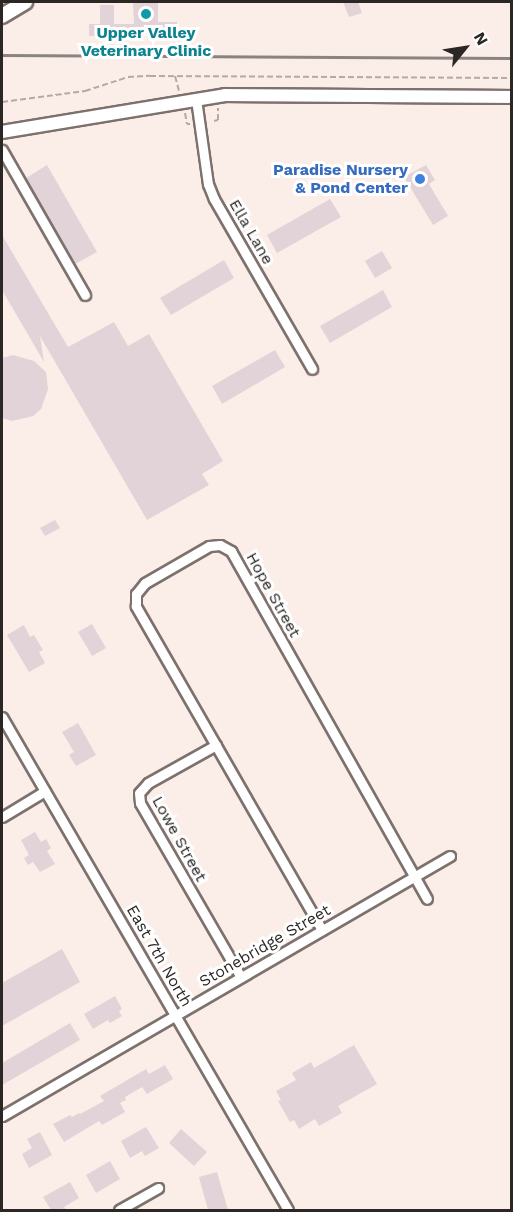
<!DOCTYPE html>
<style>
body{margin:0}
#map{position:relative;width:513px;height:1212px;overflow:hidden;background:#fbeee9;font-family:"Work Sans",sans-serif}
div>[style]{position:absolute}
.building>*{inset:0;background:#e1d3d7}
.path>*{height:2px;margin-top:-1px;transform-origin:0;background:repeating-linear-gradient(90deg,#b3aaa6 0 6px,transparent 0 9px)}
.roads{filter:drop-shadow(2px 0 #7d716d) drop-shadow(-2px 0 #7d716d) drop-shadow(0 2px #7d716d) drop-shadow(0 -2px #7d716d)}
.street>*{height:9px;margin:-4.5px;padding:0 4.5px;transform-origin:4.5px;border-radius:4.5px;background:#fff}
.secondary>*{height:12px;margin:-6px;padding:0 6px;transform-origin:6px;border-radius:6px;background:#fff}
.primary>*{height:14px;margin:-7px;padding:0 7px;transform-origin:7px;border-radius:7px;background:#fff}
.rail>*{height:3px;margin:-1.5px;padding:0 1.5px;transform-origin:1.5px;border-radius:1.5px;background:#8b8380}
.dots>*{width:16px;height:16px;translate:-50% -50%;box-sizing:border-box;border:3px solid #fff;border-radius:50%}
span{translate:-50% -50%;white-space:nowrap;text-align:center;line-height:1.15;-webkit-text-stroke:6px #fff;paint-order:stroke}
.culture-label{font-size:16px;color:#0d838f;font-weight:700}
.shop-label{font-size:16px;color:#366cbe;font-weight:700}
.right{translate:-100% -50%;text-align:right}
.street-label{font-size:16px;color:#2b2725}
.frame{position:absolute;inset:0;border:3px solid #2b2725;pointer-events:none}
.north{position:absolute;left:435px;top:18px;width:60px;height:60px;-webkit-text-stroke:4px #fff;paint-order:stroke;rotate:60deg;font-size:16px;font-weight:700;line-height:24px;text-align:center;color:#2b2725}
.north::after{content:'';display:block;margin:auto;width:21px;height:27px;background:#2b2725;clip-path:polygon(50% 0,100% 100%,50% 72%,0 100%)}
</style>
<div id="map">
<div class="building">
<div style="clip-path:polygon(133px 2px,158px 2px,158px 22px,177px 22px,177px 34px,89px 36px,89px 24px,100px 24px,100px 5px,114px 5px,114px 24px,134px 24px)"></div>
<div style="clip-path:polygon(343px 2px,358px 2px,362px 13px,349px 17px)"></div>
<div style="clip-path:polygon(47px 165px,97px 252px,75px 264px,26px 178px)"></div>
<div style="clip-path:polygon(426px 165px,435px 180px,429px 184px,448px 216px,433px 225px,404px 177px)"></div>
<div style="clip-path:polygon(330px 199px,341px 217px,277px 253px,267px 235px)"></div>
<div style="clip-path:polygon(2px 235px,68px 347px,114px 322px,128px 346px,149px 334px,223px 461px,202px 474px,209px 485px,147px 520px,40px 336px,44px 362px,2px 290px)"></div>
<div style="clip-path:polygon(382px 251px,392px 268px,375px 278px,365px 261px)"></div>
<div style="clip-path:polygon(224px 260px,234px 278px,171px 315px,160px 298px)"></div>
<div style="clip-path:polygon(383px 290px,392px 307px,330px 343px,320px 326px)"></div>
<div style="clip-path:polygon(275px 350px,285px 367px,222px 404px,212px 386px)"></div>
<div style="clip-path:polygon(13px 355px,34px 361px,46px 372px,48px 389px,41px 409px,33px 416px,12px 421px,2px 418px,2px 358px)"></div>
<div style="clip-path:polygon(55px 520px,60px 528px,45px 536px,40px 528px)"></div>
<div style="clip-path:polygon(92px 624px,106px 648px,92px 656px,78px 632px)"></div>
<div style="clip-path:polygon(24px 625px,30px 637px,34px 635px,43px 650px,39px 652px,45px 663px,29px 672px,7px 635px)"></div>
<div style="clip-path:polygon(78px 723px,96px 755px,76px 766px,69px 755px,74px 752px,62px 732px)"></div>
<div style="clip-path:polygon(35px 832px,41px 842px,46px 839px,51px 848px,47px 851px,55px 864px,40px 872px,33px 862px,28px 865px,24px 858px,29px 855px,21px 840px)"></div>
<div style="clip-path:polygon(62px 949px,80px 982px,2px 1026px,2px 983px)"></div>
<div style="clip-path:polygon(115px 996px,122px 1009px,119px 1011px,122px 1016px,110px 1023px,108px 1020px,93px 1029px,84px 1014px)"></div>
<div style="clip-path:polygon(70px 1023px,80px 1040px,2px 1085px,2px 1063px)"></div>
<div style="clip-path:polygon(354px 1045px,377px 1084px,338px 1106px,342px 1113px,319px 1126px,315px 1119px,299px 1129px,294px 1120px,290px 1122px,278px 1101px,281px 1100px,276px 1091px,296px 1080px,292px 1073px,311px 1062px,314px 1068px)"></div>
<div style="clip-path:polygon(165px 1065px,173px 1079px,147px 1094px,142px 1087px,125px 1097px,126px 1100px,120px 1103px,125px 1112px,102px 1125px,99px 1121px,64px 1142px,53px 1124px,70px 1115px,72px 1117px,79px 1113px,80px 1114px,104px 1101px,100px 1096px,146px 1069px,149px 1074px)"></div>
<div style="clip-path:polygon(146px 1127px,159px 1148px,145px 1156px,142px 1151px,130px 1158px,121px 1141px)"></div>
<div style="clip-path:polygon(181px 1129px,207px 1152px,194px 1166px,169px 1143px)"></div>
<div style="clip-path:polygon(40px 1132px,52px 1155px,29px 1168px,22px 1154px,32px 1148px,27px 1139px)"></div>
<div style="clip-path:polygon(110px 1161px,120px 1179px,96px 1193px,86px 1175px)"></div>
<div style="clip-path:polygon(217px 1172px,228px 1210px,208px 1210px,199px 1177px)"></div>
<div style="clip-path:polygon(70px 1182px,79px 1198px,64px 1207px,66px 1210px,51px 1210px,43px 1197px)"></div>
</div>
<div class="path">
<div style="left:175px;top:76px;width:16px;rotate:75deg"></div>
<div style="left:2px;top:102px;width:84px;rotate:-7.5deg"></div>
<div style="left:85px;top:91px;width:45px;rotate:-18deg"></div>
<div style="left:128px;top:77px;width:22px;rotate:-3deg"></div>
<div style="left:150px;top:76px;width:362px;rotate:0.3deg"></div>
<div style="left:185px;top:113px;width:11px;rotate:80deg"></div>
<div style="left:187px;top:124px;width:3px"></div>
<div style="left:214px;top:121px;width:4px;rotate:-14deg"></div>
<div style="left:218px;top:120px;width:12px;rotate:-90deg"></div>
</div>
<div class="roads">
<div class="street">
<div style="left:196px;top:99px;width:86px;rotate:82deg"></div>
<div style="left:208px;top:184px;width:16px;rotate:68deg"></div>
<div style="left:214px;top:199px;width:196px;rotate:60deg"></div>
<div style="left:2px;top:150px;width:167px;rotate:60.2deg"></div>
<div style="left:2px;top:717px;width:570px;rotate:59.88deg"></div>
<div style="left:216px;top:745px;width:78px;rotate:150.8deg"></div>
<div style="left:148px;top:783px;width:13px;rotate:132deg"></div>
<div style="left:139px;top:793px;width:10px;rotate:84deg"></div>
<div style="left:140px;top:803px;width:201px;rotate:59.9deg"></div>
<div style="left:2px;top:817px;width:50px;rotate:-31.2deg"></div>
<div style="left:322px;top:930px;width:374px;rotate:-119.9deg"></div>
<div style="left:136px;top:606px;width:12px;rotate:-90deg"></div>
<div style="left:136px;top:594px;width:14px;rotate:-51deg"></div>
<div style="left:145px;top:583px;width:74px;rotate:-30deg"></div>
<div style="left:209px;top:546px;width:11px;rotate:-5deg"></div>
<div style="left:220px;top:545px;width:13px;rotate:29deg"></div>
<div style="left:231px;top:551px;width:399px;rotate:60.6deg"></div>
<div style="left:2px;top:1116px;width:518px;rotate:-30.13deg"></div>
<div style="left:119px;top:1210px;width:45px;rotate:-29.4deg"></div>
</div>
<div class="secondary">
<div style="left:2px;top:132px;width:226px;rotate:-9.4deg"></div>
<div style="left:225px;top:95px;width:287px;rotate:0.4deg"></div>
</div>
<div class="primary">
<div style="left:2px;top:16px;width:27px;rotate:-31deg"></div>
</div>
</div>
<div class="rail">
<div style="left:2px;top:55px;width:510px;rotate:0.34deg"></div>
</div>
<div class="dots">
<div style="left:146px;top:14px;background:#0f9aa8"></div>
<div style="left:420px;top:179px;background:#3f7fe0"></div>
</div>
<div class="culture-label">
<span style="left:146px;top:42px">Upper Valley<br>Veterinary Clinic</span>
</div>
<div class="shop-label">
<span class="right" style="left:408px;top:179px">Paradise Nursery<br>&amp; Pond Center</span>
</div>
<div class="street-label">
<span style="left:251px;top:232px;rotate:60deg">Ella Lane</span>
<span style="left:273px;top:595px;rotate:61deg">Hope Street</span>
<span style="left:179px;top:839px;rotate:61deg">Lowe Street</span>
<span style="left:265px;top:946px;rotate:-30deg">Stonebridge Street</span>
<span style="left:159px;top:956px;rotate:60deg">East 7th North</span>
</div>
<div class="frame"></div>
<div class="north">N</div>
</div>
